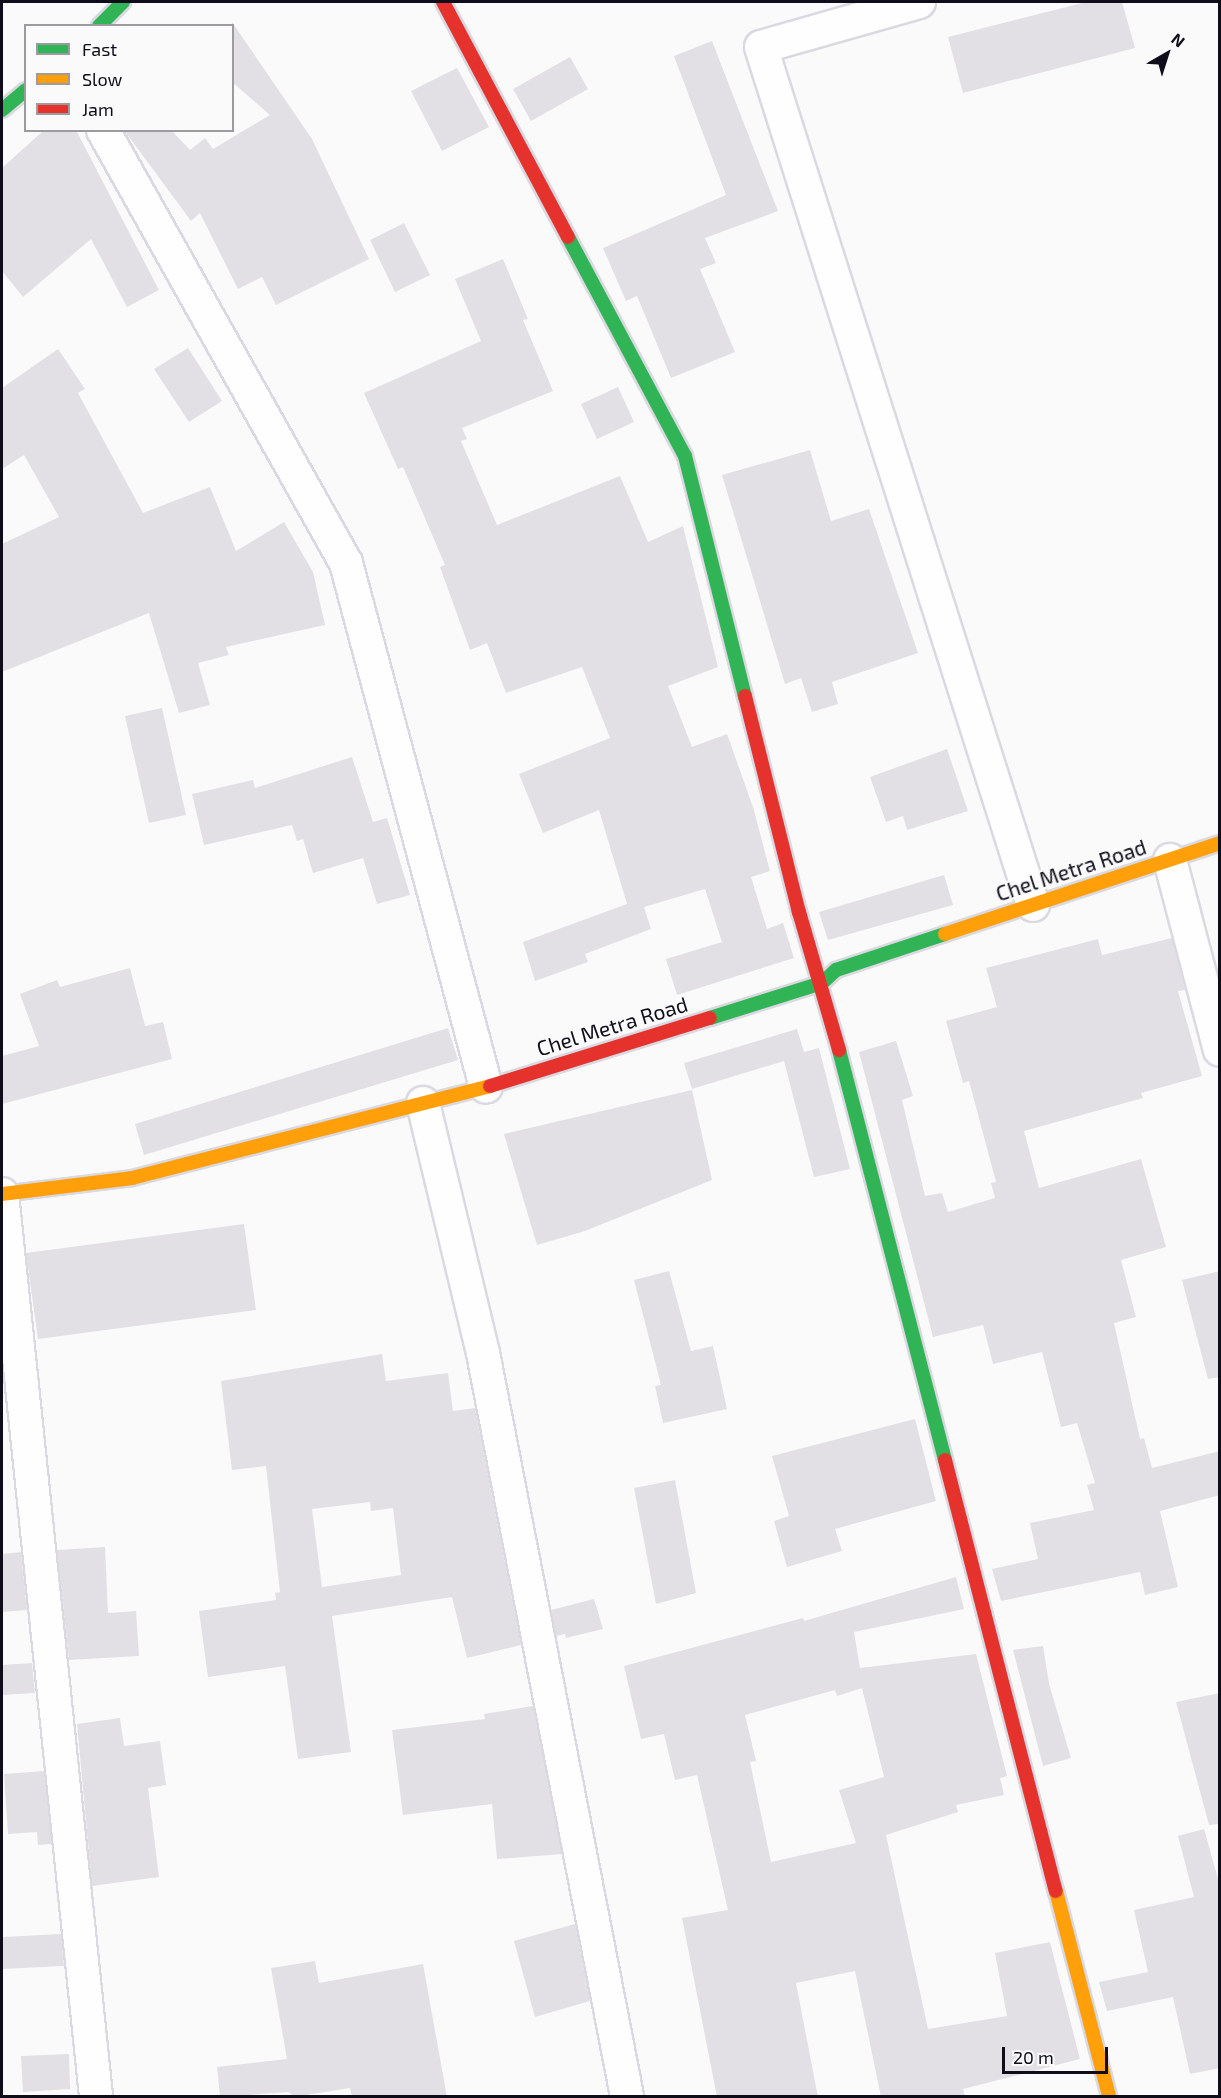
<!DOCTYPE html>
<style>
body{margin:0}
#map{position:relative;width:1221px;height:2098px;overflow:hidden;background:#fafafa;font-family:"Exo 2",sans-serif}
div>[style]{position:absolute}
.building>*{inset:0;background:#e3e0e5}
.roads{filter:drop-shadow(2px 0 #dad9e1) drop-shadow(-2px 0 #dad9e1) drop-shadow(0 2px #dad9e1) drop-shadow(0 -2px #dad9e1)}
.street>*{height:32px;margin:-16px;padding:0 16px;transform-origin:16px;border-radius:16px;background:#fefefe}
.fast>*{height:14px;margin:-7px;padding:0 7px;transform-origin:7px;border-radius:7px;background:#30b455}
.slow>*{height:14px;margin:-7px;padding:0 7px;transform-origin:7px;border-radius:7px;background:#ff9f0a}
.jam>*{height:14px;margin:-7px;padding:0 7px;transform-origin:7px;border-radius:7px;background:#e5322d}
span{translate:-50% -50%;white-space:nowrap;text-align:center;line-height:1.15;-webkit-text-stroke:4.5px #fafafa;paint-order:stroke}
.street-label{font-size:21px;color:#0e0d19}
.frame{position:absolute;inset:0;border:3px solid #0e0d19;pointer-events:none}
.legend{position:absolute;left:24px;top:24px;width:210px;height:108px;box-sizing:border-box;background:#fafafa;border:2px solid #9c9ba0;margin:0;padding:8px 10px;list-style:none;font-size:18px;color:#0e0d19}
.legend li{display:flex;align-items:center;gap:12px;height:30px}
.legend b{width:30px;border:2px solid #9c9ba0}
.north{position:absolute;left:1137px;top:24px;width:60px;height:60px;-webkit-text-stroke:4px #fafafa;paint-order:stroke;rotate:39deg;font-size:16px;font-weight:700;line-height:24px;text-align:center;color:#0e0d19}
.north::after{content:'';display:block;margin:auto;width:21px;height:27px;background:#0e0d19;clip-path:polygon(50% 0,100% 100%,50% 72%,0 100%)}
.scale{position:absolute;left:1002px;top:2047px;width:106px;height:27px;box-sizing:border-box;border:3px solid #0e0d19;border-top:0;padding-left:8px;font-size:18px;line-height:21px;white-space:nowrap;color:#0e0d19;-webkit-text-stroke:4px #fafafa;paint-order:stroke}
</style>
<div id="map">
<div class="building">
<div style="clip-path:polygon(1086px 2px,1122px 2px,1135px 48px,963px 93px,948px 37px)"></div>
<div style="clip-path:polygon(232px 22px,312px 139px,369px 259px,276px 305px,262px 277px,238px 289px,200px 213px,191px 221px,124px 130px,171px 130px,190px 150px,205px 138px,213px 149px,270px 115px,232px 82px)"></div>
<div style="clip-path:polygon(712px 41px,778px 211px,705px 238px,716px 263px,700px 269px,735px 352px,671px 378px,637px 296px,626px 301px,603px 248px,726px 195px,674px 56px)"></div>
<div style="clip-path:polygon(570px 57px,588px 89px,531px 121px,513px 89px)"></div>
<div style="clip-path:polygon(457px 68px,489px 127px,442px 151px,411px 91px)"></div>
<div style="clip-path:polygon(44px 130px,76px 130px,159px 290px,127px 307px,91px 239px,23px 297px,2px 271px,2px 168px)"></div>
<div style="clip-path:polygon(404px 223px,430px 275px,395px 292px,370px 240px)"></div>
<div style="clip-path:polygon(503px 259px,528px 319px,523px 320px,553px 391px,462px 428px,467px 439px,461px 441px,497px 525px,620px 476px,648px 542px,683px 526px,718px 667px,668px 686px,692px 747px,727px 734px,753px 807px,770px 871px,751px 877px,767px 929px,783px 923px,794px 958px,677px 995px,666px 959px,722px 942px,705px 889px,644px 907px,651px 929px,585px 954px,588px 962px,535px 981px,523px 942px,627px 904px,599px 810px,543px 833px,519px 774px,610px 738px,582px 667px,506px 693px,487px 643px,470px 650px,440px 567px,445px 565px,403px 467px,398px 469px,364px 393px,481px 341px,455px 279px)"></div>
<div style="clip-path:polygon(188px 348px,222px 401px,189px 422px,154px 369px)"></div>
<div style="clip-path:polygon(58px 349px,85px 389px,78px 393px,143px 513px,210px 487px,236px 551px,284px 522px,313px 572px,325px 625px,226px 647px,229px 655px,198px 663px,210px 705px,179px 713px,149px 613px,2px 672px,2px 544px,59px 517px,24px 455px,2px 469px,2px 388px)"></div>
<div style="clip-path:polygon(618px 387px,634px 422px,597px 439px,581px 404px)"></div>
<div style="clip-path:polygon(810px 450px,831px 521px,869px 509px,918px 653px,832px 682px,838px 704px,812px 712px,801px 678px,785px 684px,722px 475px)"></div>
<div style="clip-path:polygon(162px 708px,186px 815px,149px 823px,125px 716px)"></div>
<div style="clip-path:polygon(947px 749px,968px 811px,907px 830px,903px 816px,886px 822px,870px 777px)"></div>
<div style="clip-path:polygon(352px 757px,373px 822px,387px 818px,410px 895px,377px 904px,363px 858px,313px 873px,303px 839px,297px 841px,292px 825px,204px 845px,192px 794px,253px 780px,255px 788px)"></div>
<div style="clip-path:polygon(944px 875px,953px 905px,828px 940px,819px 912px)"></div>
<div style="clip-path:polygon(1172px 938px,1185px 990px,1178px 991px,1202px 1076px,1141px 1093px,1143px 1098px,1024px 1131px,1039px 1188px,1141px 1159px,1166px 1247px,1121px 1260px,1136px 1317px,1114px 1323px,1140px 1439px,1144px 1438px,1152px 1468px,1220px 1451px,1220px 1495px,1160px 1511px,1178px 1587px,1145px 1595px,1140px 1572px,1001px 1601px,992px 1569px,1038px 1559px,1030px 1523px,1094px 1510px,1087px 1485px,1095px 1483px,1077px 1423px,1061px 1427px,1042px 1352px,993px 1364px,983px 1325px,933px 1337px,859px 1052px,896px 1041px,913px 1096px,902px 1100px,925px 1196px,942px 1193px,948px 1212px,995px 1198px,991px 1183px,996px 1182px,969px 1081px,963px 1083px,946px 1021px,997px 1007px,986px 968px,1098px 939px,1102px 955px)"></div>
<div style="clip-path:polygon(130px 968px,145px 1026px,163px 1022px,172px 1059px,2px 1104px,2px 1056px,39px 1046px,20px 994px,57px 980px,60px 987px)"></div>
<div style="clip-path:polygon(448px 1028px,458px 1060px,144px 1155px,135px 1124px)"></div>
<div style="clip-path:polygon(797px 1029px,804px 1052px,819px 1048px,850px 1169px,814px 1177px,784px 1061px,692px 1089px,684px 1063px)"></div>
<div style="clip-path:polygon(692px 1090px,712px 1180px,585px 1231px,537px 1245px,504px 1134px)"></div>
<div style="clip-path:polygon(244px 1224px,256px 1310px,38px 1339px,26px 1253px)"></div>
<div style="clip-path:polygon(669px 1271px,691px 1351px,713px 1346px,727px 1409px,663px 1423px,655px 1386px,661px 1385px,634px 1280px)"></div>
<div style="clip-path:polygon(1220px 1271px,1220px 1377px,1208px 1379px,1182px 1280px)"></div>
<div style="clip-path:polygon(evenodd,382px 1354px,386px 1381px,448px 1373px,453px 1411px,475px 1408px,521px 1645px,467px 1658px,452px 1597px,332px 1616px,351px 1752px,298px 1759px,285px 1666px,208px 1677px,199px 1611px,276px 1600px,275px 1593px,280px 1592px,266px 1466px,232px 1470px,221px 1381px,382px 1354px,370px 1502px,371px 1511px,393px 1508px,401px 1575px,322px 1587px,312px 1509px,370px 1502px)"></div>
<div style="clip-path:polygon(915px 1419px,936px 1501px,835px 1529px,842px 1551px,787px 1567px,774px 1521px,789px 1516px,772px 1456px)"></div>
<div style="clip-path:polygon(675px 1480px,696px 1593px,656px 1604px,634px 1488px)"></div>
<div style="clip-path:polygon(105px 1547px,108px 1613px,136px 1611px,139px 1656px,69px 1660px,57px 1550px)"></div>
<div style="clip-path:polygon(21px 1552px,27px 1610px,2px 1612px,2px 1554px)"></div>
<div style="clip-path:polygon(evenodd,956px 1577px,964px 1609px,854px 1632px,860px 1668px,976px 1654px,1007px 1776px,1000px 1778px,1004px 1795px,956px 1805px,958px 1812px,886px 1835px,928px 2029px,1007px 2016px,995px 1953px,1050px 1942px,1080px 2059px,963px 2089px,965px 2097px,881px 2097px,855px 1971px,796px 1983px,818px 2097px,717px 2097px,682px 1918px,728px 1910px,697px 1775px,675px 1780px,664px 1734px,641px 1739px,624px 1666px,803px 1618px,804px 1621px,956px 1577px,862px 1688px,884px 1777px,839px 1790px,856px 1843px,771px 1862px,750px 1762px,756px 1761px,745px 1715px,835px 1690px,837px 1696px,862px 1688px)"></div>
<div style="clip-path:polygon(594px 1599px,603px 1629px,566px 1638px,565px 1634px,556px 1636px,551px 1610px)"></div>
<div style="clip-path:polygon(1043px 1646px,1049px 1684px,1071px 1758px,1043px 1766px,1013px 1650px)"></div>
<div style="clip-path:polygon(32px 1663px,35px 1693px,2px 1695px,2px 1665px)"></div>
<div style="clip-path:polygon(1220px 1693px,1220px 1824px,1209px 1825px,1176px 1702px)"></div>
<div style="clip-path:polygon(533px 1706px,562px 1854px,497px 1859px,492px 1804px,403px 1815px,392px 1730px,485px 1719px,484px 1714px)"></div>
<div style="clip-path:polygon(120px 1718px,124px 1746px,160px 1741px,166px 1785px,148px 1788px,159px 1877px,92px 1886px,77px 1724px)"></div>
<div style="clip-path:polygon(44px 1771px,52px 1844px,38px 1845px,37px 1832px,8px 1834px,4px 1774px)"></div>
<div style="clip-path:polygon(1204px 1829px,1220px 1886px,1220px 2068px,1190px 2074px,1173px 1997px,1107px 2011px,1099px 1982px,1148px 1972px,1134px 1910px,1194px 1897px,1178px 1836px)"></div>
<div style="clip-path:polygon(575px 1924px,590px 2001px,535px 2017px,514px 1941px)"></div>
<div style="clip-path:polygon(61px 1934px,64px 1966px,2px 1969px,2px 1937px)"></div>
<div style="clip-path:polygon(315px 1961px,319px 1983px,423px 1964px,447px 2097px,352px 2097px,350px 2088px,294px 2097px,289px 2092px,220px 2097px,217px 2067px,287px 2059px,271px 1968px)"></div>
<div style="clip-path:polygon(69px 2054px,70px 2089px,23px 2092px,21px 2056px)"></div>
</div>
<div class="roads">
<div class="street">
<div style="left:919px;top:2px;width:164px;rotate:164.1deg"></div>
<div style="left:761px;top:47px;width:900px;rotate:72.41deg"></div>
<div style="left:103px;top:130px;width:497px;rotate:60.7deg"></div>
<div style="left:346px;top:563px;width:542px;rotate:75.04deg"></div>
<div style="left:1170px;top:860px;width:196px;rotate:75.3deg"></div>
<div style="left:423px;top:1103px;width:257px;rotate:76.5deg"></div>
<div style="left:483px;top:1353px;width:757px;rotate:79.03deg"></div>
<div style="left:2px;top:1194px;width:907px;rotate:84.05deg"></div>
</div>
<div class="fast">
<div style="left:99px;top:26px;width:34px;rotate:-45deg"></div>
<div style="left:2px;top:110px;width:31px;rotate:-40deg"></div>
<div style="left:568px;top:237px;width:248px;rotate:61.9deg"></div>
<div style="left:685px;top:456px;width:247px;rotate:76deg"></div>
<div style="left:710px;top:1018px;width:117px;rotate:-17.4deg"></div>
<div style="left:822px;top:983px;width:19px;rotate:-43deg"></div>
<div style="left:836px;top:970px;width:115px;rotate:-18.3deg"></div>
<div style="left:839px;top:1050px;width:423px;rotate:75.5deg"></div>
</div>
<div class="slow">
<div style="left:945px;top:934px;width:290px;rotate:-18.3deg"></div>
<div style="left:2px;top:1194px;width:131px;rotate:-7deg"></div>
<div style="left:132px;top:1178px;width:370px;rotate:-14.4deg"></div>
<div style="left:1056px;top:1891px;width:212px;rotate:75.5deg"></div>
</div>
<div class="jam">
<div style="left:443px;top:2px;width:266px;rotate:62deg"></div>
<div style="left:745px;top:696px;width:223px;rotate:76deg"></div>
<div style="left:799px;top:912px;width:144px;rotate:73.8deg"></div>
<div style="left:490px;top:1086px;width:230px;rotate:-17.2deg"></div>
<div style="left:945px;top:1460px;width:445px;rotate:75.6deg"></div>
</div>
</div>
<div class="street-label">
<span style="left:1071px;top:870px;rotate:-18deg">Chel Metra Road</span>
<span style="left:612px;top:1026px;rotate:-17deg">Chel Metra Road</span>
</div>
<div class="frame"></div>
<ul class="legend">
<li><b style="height:8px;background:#30b455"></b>Fast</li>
<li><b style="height:8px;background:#ff9f0a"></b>Slow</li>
<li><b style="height:8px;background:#e5322d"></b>Jam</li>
</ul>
<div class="north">N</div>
<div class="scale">20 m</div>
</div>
